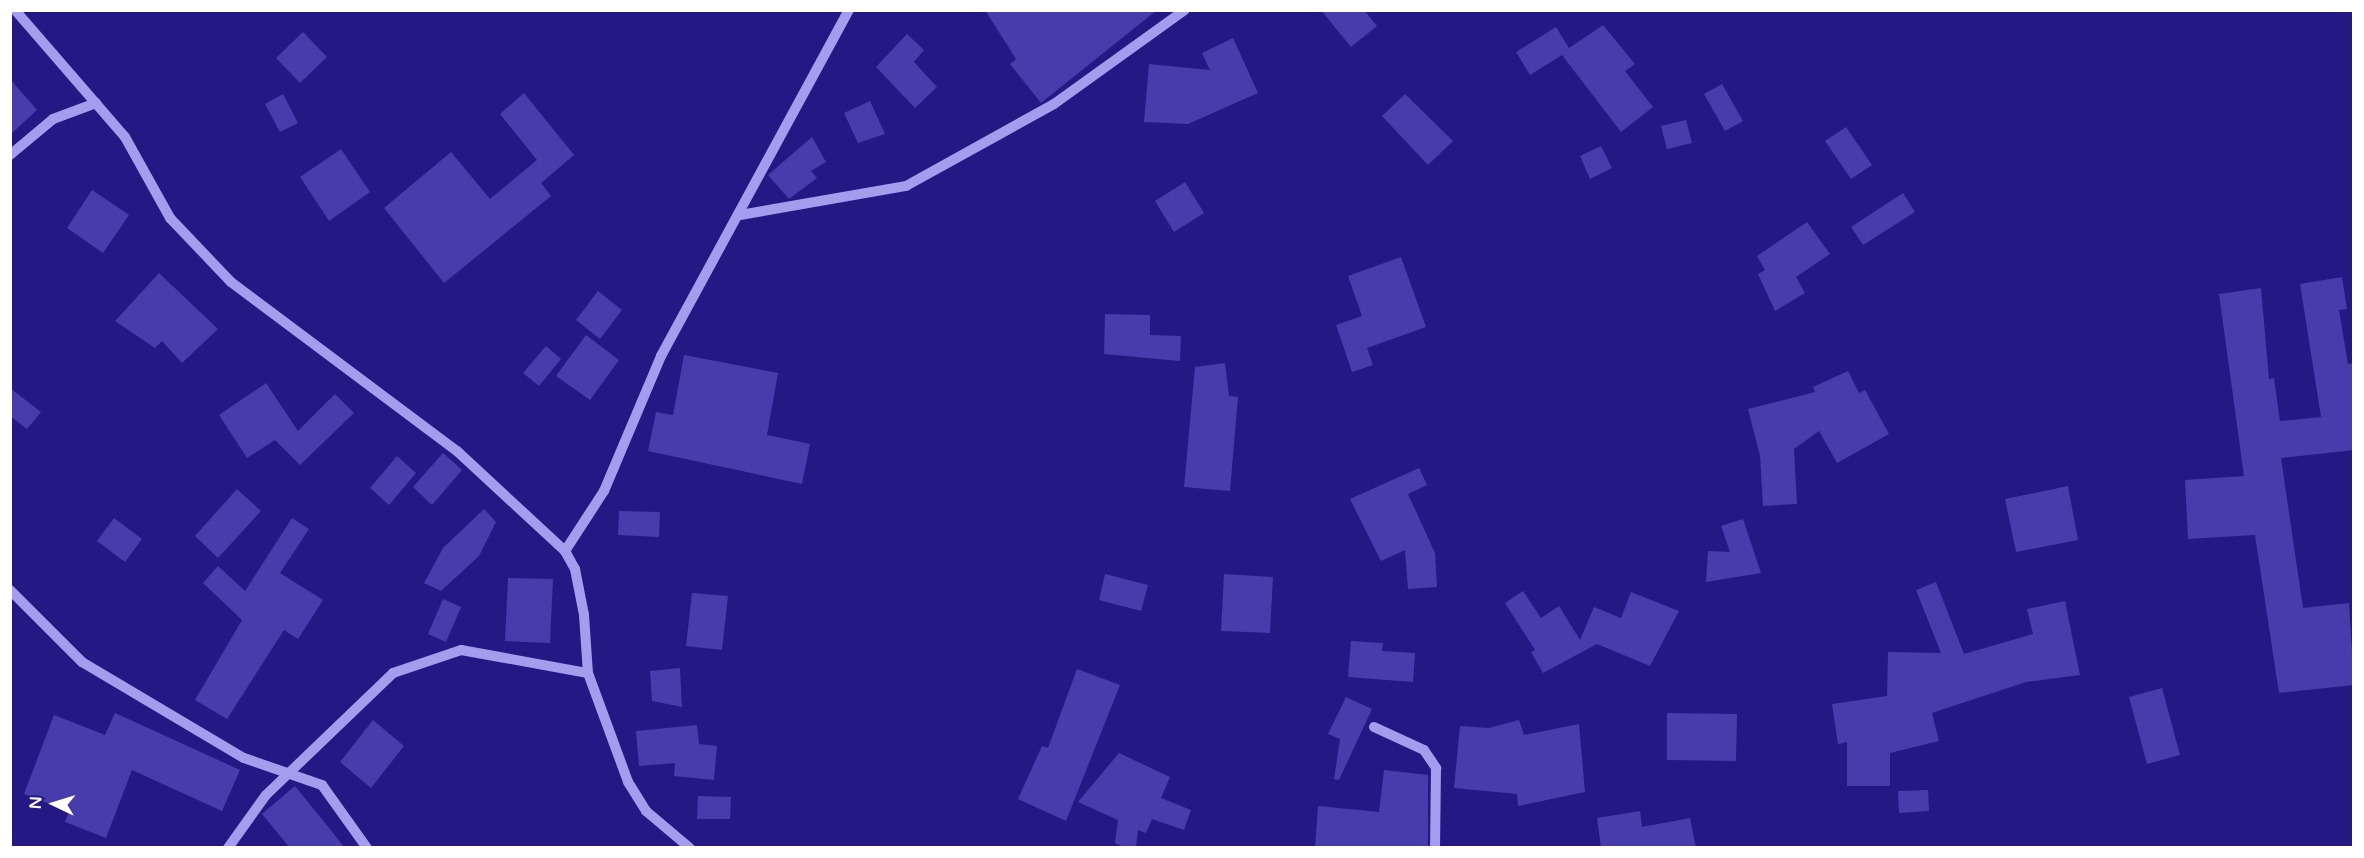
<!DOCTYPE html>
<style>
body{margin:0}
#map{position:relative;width:2364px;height:858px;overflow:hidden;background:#241884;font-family:"Varela Round",sans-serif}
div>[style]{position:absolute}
.building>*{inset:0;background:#473cab}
.minor>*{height:10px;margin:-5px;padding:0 5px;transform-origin:5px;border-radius:5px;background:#a49cec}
span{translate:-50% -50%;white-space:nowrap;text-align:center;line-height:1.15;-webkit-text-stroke:4.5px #241884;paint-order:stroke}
.frame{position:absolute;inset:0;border:12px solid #fff;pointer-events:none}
.north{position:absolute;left:24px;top:774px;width:60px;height:60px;-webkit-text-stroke:4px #241884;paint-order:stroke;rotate:274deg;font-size:16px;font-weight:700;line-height:24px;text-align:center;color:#fff}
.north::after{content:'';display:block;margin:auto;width:21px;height:27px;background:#fff;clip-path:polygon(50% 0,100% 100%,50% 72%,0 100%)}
</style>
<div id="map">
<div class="building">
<div style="clip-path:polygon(985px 10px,1157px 10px,1041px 103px,1010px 64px,1016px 59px)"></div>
<div style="clip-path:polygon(1321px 10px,1364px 10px,1377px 26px,1351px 47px)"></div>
<div style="clip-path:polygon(1603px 25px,1635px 64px,1625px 71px,1653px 107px,1621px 132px,1562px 55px,1530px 75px,1516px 52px,1556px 27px,1569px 48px)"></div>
<div style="clip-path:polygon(303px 32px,327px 57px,300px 83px,276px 58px)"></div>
<div style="clip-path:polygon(907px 34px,924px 50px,914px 62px,937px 87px,915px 108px,876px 67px)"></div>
<div style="clip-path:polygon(1233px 38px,1258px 93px,1188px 124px,1144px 122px,1149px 64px,1210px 70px,1202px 53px)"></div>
<div style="clip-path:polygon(10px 79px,37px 110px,10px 135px)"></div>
<div style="clip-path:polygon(1722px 84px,1743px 121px,1725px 131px,1704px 94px)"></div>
<div style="clip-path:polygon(524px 93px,574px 155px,541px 183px,551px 196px,444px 283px,384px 208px,451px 152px,490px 199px,537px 160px,500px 114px)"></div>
<div style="clip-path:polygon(283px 94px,298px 123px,280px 132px,265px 104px)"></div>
<div style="clip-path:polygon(1405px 94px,1453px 141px,1428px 165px,1382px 116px)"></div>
<div style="clip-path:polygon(870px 101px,885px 134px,858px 143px,844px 113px)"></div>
<div style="clip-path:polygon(1686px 120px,1692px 143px,1667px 149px,1661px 126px)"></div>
<div style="clip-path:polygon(1846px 127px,1872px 165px,1851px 179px,1825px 141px)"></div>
<div style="clip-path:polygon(812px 137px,826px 162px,811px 171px,817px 178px,789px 199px,768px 175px)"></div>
<div style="clip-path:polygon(1601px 146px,1612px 168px,1590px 179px,1580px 156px)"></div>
<div style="clip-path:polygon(341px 149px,370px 192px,329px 221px,300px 177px)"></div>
<div style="clip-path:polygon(1185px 182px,1204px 213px,1174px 232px,1155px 201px)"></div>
<div style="clip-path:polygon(92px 190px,129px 215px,103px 253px,67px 228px)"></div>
<div style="clip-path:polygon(1903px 193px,1915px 212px,1863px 245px,1851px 227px)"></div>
<div style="clip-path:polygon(1807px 222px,1830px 254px,1796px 277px,1805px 293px,1775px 311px,1758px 274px,1765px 270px,1757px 256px)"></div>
<div style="clip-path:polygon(1401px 257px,1426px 327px,1367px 348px,1373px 365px,1352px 372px,1336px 325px,1362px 316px,1348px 276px)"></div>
<div style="clip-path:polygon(159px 273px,218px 329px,182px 363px,162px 341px,155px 348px,115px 321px)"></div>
<div style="clip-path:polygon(2342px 277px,2347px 309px,2339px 310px,2348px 364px,2354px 363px,2354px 450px,2281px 458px,2303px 608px,2349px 603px,2354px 685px,2279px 693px,2255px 535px,2188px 539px,2185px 480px,2244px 476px,2219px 294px,2261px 288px,2269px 379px,2274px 378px,2280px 421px,2321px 417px,2300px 284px)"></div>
<div style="clip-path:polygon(598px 291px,622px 310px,600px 339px,576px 320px)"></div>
<div style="clip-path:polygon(1105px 314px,1150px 315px,1150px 335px,1181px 336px,1180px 361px,1104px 354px)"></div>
<div style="clip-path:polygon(586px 335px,619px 360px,590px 400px,556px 376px)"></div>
<div style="clip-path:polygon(546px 346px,561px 359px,539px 386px,523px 373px)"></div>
<div style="clip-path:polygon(684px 355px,778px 373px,767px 435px,810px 444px,802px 484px,648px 451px,656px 412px,673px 415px)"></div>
<div style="clip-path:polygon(1225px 363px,1229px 396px,1238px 397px,1230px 491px,1184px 487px,1195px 367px)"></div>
<div style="clip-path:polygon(1848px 371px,1859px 393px,1865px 390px,1889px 434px,1837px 463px,1819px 431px,1794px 449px,1797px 504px,1763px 506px,1760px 456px,1748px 409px,1815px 392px,1813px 387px)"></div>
<div style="clip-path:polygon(266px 383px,298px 431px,335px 394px,354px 413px,300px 465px,275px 440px,247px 458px,219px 415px)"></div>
<div style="clip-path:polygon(10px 388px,41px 412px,27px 429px,10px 416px)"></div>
<div style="clip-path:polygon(443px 453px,462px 470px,432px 505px,413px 487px)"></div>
<div style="clip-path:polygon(397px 456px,416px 473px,389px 505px,370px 488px)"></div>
<div style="clip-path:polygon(1419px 468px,1427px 485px,1408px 494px,1435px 553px,1437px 587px,1408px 589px,1405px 550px,1381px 561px,1350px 499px)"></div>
<div style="clip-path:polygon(2068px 486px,2078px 540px,2016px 552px,2005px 499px)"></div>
<div style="clip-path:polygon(237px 489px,261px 511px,218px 558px,195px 536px)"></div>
<div style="clip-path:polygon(484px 509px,496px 522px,479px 556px,441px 591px,424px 583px,443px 548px)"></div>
<div style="clip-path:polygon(619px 511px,660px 512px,659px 537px,618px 535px)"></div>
<div style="clip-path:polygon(114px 518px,142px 539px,125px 562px,97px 541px)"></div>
<div style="clip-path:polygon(292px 518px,309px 529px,280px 573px,323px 600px,298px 639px,284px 630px,227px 719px,195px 700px,242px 620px,203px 583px,218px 566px,245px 591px)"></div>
<div style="clip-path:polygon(1743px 519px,1761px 573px,1706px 582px,1708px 551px,1730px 552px,1721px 526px)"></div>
<div style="clip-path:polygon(1105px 574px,1148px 585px,1141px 611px,1099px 600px)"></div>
<div style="clip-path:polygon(1224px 574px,1273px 577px,1270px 633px,1221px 631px)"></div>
<div style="clip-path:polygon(508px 578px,553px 579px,550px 643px,505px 641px)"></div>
<div style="clip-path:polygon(1936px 582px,1964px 654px,2033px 634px,2027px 609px,2065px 601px,2080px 675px,2026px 682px,1932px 713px,1939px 741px,1890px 753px,1890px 786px,1847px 786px,1847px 742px,1838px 744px,1832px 704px,1887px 696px,1888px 652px,1941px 653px,1916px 590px)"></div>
<div style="clip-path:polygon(1523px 591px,1541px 618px,1559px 606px,1580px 640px,1594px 607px,1621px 618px,1631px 592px,1679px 611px,1650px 666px,1597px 644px,1543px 673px,1531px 652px,1535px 650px,1505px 603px)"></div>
<div style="clip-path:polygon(692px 593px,728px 596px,722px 650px,686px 646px)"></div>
<div style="clip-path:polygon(443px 599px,461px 607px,446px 642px,428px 634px)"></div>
<div style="clip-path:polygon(1351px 641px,1383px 643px,1382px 651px,1415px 653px,1413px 682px,1348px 677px)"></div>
<div style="clip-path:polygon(680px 668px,682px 707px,652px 701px,650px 671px)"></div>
<div style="clip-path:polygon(1077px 669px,1120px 685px,1066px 821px,1018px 799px,1042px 746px,1048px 748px)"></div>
<div style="clip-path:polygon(2162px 688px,2180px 755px,2147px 764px,2129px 697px)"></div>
<div style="clip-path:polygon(1346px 697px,1372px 709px,1339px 780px,1334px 779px,1340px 739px,1328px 734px)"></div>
<div style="clip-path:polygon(115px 713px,240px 770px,222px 811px,132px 770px,106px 838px,65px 822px,69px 811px,24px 794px,54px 715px,105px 735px)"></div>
<div style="clip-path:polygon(1667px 713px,1737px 714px,1736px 761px,1667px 760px)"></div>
<div style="clip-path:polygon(373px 720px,404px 746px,371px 788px,340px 762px)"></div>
<div style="clip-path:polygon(1519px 720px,1524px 735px,1579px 724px,1585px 792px,1518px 806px,1517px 794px,1454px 788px,1460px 726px,1489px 728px)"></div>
<div style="clip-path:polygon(697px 725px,699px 744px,717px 746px,714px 780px,674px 776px,675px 763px,639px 766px,636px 731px)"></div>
<div style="clip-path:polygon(1119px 753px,1170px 777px,1161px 798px,1191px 810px,1184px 830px,1152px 819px,1146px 833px,1138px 830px,1136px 848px,1125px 848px,1115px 843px,1118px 820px,1078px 802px)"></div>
<div style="clip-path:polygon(1384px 770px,1428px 775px,1428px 847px,1315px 848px,1318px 806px,1379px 812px)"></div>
<div style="clip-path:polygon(295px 786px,330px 829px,345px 848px,290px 848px,262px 814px)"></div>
<div style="clip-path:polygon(1928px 790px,1929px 811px,1899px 813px,1898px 791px)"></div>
<div style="clip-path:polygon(698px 796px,731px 797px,730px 819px,697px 819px)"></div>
<div style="clip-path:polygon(1640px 811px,1642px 827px,1690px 818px,1696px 848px,1601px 848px,1597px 818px)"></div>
</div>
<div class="minor">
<div style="left:15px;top:10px;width:168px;rotate:49.1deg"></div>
<div style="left:125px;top:137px;width:93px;rotate:60.9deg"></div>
<div style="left:170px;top:218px;width:88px;rotate:46.4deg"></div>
<div style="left:231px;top:282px;width:282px;rotate:36.8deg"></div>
<div style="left:457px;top:451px;width:147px;rotate:42.8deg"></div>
<div style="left:565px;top:551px;width:21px;rotate:61deg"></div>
<div style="left:575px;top:569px;width:47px;rotate:78.9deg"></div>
<div style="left:584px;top:615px;width:58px;rotate:86.1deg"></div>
<div style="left:588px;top:673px;width:116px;rotate:69.8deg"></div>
<div style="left:628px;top:782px;width:34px;rotate:58deg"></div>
<div style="left:646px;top:811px;width:57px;rotate:40.1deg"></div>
<div style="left:10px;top:155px;width:56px;rotate:-39.9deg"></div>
<div style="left:53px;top:119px;width:46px;rotate:-20.4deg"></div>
<div style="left:740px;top:215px;width:169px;rotate:-9.9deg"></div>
<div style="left:906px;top:186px;width:169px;rotate:-29deg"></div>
<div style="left:1054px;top:104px;width:161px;rotate:-35.7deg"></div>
<div style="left:565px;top:551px;width:72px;rotate:-57deg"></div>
<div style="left:604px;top:491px;width:147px;rotate:-67.1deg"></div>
<div style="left:661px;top:356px;width:394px;rotate:-61.5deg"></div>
<div style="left:10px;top:590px;width:102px;rotate:45deg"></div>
<div style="left:82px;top:662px;width:188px;rotate:30.7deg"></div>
<div style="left:244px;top:758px;width:83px;rotate:19.1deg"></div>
<div style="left:322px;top:785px;width:77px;rotate:54.5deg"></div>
<div style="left:1374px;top:727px;width:55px;rotate:24.7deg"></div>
<div style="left:1424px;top:750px;width:22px;rotate:56deg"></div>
<div style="left:1436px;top:768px;width:80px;rotate:90.7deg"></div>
<div style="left:228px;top:848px;width:65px;rotate:-54.4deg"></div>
<div style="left:266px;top:795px;width:176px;rotate:-43.8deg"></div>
<div style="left:393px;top:673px;width:72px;rotate:-18.7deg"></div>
<div style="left:461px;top:650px;width:129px;rotate:10.3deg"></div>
</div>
<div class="frame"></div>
<div class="north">N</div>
</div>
